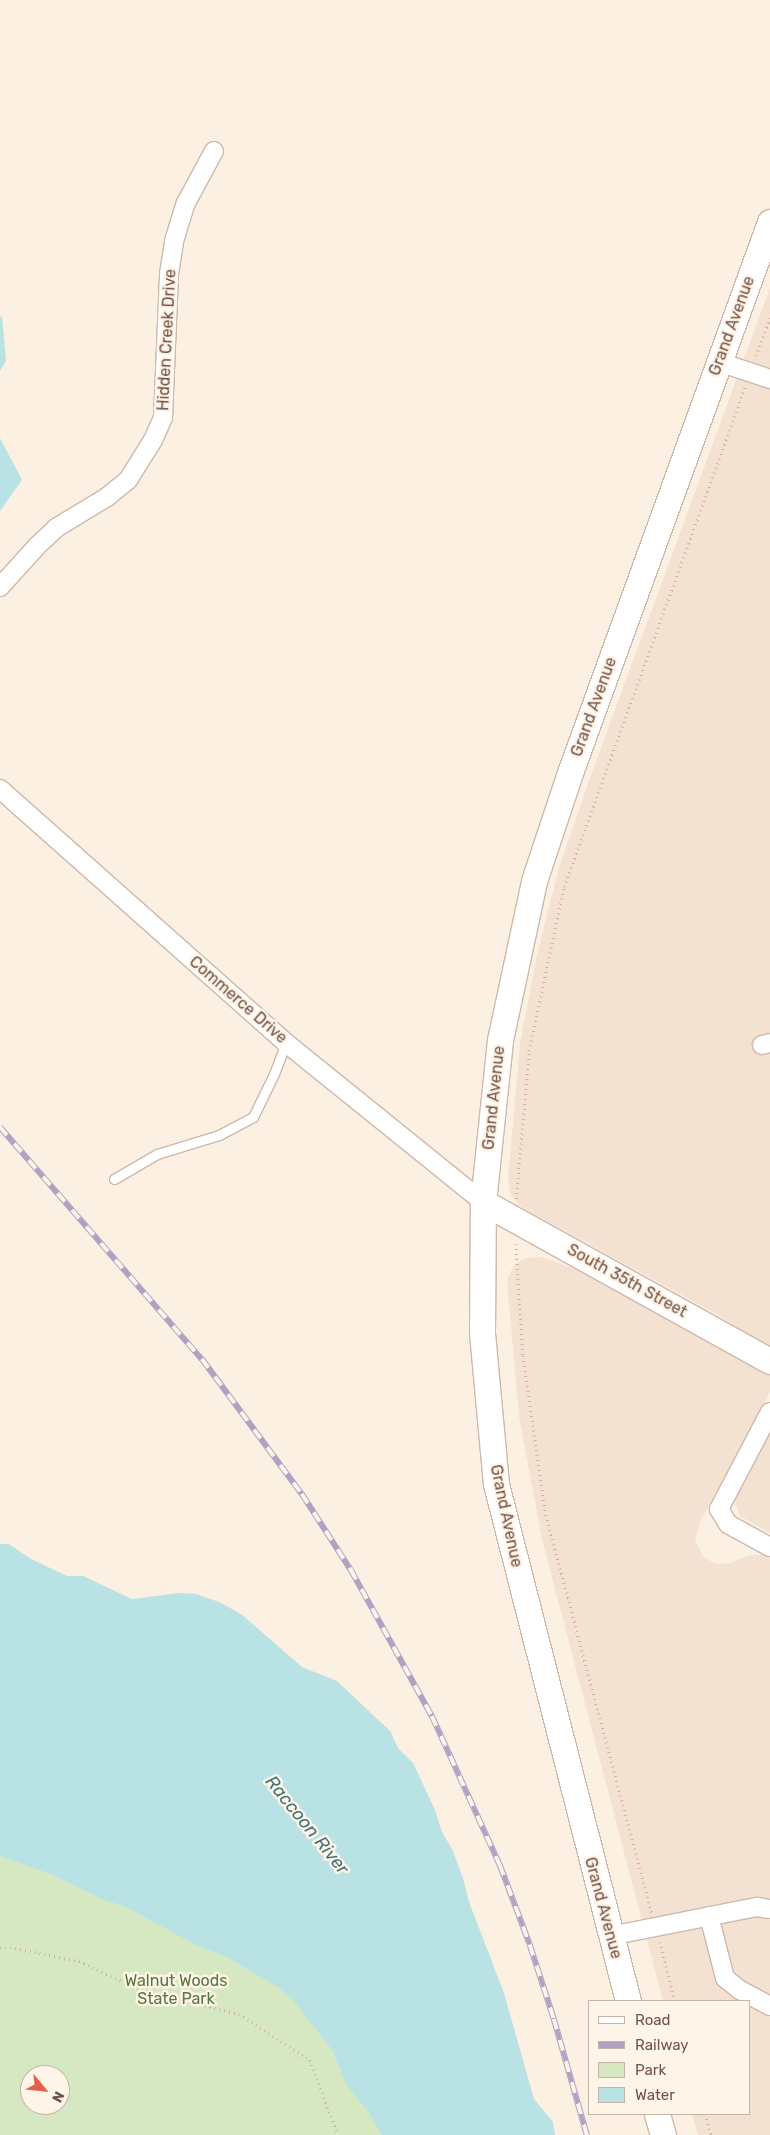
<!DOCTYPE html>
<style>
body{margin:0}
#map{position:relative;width:770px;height:2135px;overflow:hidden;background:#fbf0e2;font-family:Rubik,sans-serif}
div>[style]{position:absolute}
.residential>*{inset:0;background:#f3e1d1}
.green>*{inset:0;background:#d5e8c1}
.water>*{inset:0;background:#b8e2e4}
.path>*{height:2.5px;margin-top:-1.25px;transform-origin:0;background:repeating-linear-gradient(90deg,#d5af9e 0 1px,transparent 0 5px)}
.roads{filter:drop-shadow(1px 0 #ceb8ac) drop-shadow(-1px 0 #ceb8ac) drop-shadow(0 1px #ceb8ac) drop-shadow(0 -1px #ceb8ac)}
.lane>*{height:9px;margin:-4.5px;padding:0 4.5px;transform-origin:4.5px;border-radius:4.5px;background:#fff}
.street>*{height:18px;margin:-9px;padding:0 9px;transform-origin:9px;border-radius:9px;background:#fff}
.secondary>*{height:25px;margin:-12.5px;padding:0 12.5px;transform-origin:12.5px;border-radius:12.5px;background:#fff}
.rail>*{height:5.5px;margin-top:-2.75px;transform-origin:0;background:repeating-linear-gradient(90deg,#fff4e8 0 11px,#b1a2c4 0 22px);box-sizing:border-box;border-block:1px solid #b1a2c4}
span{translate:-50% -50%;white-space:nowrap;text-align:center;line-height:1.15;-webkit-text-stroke:5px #fff4e8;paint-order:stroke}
.street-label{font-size:16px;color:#725449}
.park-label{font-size:16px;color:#567842}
.water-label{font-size:18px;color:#3e7378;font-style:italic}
.legend{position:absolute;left:588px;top:2000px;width:162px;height:115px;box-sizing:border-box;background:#fff4e8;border:1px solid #c7b4a8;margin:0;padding:6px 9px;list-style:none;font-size:15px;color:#725449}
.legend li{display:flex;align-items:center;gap:10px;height:25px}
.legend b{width:25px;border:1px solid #c7b4a8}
.north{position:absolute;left:20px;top:2065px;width:50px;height:50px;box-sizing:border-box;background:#fff4e8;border:1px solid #c7b4a8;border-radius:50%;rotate:118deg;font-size:14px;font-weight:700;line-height:20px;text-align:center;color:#725449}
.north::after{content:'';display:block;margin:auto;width:18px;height:22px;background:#e35f4a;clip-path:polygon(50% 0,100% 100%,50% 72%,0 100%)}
</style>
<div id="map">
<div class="residential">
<div style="clip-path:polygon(770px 288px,770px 1348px,720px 1316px,523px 1208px,511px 1196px,508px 1179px,520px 1044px,537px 955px,559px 868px,590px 778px)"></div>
<div style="clip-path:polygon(542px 1257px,586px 1273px,770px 1370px,770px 1392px,700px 1522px,695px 1541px,704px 1558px,717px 1564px,730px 1563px,749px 1555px,770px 1555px,770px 2135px,698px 2135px,692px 2114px,749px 2114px,749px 2001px,663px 2001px,542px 1539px,519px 1416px,507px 1280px,513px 1267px,519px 1262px,526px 1258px)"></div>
<div style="clip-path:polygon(770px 1432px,770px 1533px,740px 1516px,735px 1502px,737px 1493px)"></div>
</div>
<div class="green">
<div style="clip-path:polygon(evenodd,0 1797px,217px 1844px,436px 2135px,0 2135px,0 1797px,30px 2075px,60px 2075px,60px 2105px,30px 2105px,30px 2075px)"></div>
</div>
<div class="water">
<div style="clip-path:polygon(2px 316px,6px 361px,0 371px,0 317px)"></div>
<div style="clip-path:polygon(0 438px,22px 480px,0 511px)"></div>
<div style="clip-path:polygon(0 1544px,9px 1544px,31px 1559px,67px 1576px,83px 1576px,132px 1599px,179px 1593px,196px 1594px,219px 1602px,241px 1614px,302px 1667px,337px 1681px,390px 1731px,398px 1748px,413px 1763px,435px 1810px,442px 1832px,452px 1849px,463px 1878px,469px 1902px,504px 1993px,534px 2099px,553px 2122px,555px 2135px,382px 2135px,370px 2114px,346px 2084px,333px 2051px,293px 2000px,278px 1987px,223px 1955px,198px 1946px,124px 1906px,102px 1899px,48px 1873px,0 1856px)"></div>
</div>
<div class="path">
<div style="left:756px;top:356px;width:41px;rotate:-70.3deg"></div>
<div style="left:516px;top:1199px;width:149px;rotate:-85deg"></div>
<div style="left:529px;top:1051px;width:168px;rotate:-78deg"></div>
<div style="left:564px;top:887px;width:532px;rotate:-70.1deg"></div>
<div style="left:516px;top:1244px;width:112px;rotate:86.4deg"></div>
<div style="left:523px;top:1356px;width:161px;rotate:81.8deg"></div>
<div style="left:546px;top:1515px;width:412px;rotate:75.1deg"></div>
<div style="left:660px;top:1942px;width:61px;rotate:75.7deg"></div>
<div style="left:0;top:1948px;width:15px"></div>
<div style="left:15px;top:1948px;width:65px;rotate:11.5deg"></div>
<div style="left:79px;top:1961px;width:64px;rotate:25deg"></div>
<div style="left:137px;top:1988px;width:105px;rotate:14.3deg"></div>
<div style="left:239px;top:2014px;width:85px;rotate:32.9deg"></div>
<div style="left:310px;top:2060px;width:80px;rotate:69.5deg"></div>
<div style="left:705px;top:2114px;width:22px;rotate:74deg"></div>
</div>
<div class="roads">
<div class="lane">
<div style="left:114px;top:1179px;width:50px;rotate:-30.2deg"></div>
<div style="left:157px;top:1154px;width:65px;rotate:-17deg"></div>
<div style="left:219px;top:1135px;width:38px;rotate:-28deg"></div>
<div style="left:253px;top:1117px;width:48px;rotate:-64deg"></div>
<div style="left:274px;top:1074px;width:33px;rotate:-69deg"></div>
</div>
<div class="street">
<div style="left:719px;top:362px;width:54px;rotate:18.4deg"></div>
<div style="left:0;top:587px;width:55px;rotate:-47.9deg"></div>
<div style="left:37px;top:546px;width:26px;rotate:-43deg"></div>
<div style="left:56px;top:528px;width:60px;rotate:-31.3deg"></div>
<div style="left:107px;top:497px;width:27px;rotate:-39deg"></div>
<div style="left:128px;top:480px;width:47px;rotate:-58deg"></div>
<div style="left:153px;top:440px;width:24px;rotate:-66deg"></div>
<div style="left:163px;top:418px;width:144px;rotate:-87.6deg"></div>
<div style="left:169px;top:274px;width:36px;rotate:-81deg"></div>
<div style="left:175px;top:238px;width:37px;rotate:-73deg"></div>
<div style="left:186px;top:203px;width:59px;rotate:-61.7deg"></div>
<div style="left:0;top:789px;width:383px;rotate:41.6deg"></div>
<div style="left:286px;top:1043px;width:253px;rotate:38.9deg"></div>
<div style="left:762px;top:1045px;width:8px;rotate:-14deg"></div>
<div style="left:770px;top:1412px;width:110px;rotate:117.7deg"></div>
<div style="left:719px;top:1509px;width:17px;rotate:59deg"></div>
<div style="left:728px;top:1524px;width:48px;rotate:28.7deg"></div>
<div style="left:709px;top:1916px;width:64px;rotate:75.5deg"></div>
<div style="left:725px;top:1978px;width:19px;rotate:39deg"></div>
<div style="left:740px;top:1990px;width:34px;rotate:28deg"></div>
<div style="left:610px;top:1936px;width:150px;rotate:-11.2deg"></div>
<div style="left:757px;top:1907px;width:13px;rotate:9deg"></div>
</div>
<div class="secondary">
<div style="left:483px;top:1202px;width:328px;rotate:29deg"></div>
<div style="left:628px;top:2001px;width:534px;rotate:-104.32deg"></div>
<div style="left:496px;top:1484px;width:152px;rotate:-95.3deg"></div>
<div style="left:482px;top:1333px;width:131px;rotate:-89.6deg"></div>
<div style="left:483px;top:1202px;width:163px;rotate:-84deg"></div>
<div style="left:500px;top:1040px;width:163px;rotate:-77.9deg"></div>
<div style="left:534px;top:881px;width:117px;rotate:-71.6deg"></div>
<div style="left:571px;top:770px;width:583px;rotate:-70.04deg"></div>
<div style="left:657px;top:2114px;width:22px;rotate:74deg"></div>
</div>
</div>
<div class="rail">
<div style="left:0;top:1127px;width:308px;rotate:49deg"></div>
<div style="left:202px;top:1359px;width:168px;rotate:53.5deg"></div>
<div style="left:302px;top:1494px;width:90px;rotate:57.2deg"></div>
<div style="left:351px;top:1570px;width:167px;rotate:61deg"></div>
<div style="left:432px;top:1716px;width:164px;rotate:65.5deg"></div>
<div style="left:500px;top:1865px;width:85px;rotate:69.4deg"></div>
<div style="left:530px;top:1945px;width:78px;rotate:72deg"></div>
<div style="left:554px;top:2019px;width:121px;rotate:74.1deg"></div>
</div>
<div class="street-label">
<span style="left:732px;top:326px;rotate:-70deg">Grand Avenue</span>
<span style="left:167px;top:340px;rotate:-87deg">Hidden Creek Drive</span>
<span style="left:594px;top:707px;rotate:-70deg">Grand Avenue</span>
<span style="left:238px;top:1000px;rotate:41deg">Commerce Drive</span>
<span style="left:494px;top:1098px;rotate:-84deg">Grand Avenue</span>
<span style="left:627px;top:1281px;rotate:29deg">South 35th Street</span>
<span style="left:506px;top:1516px;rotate:78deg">Grand Avenue</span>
<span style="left:603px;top:1908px;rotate:75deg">Grand Avenue</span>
</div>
<div class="park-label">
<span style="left:176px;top:1990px">Walnut Woods<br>State Park</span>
</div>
<div class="water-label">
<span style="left:307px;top:1825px;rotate:51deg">Raccoon River</span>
</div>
<ul class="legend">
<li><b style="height:6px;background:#fff"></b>Road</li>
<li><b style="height:6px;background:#b1a2c4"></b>Railway</li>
<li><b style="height:14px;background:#d5e8c1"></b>Park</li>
<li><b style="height:14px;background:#b8e2e4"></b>Water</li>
</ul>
<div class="north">N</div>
</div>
